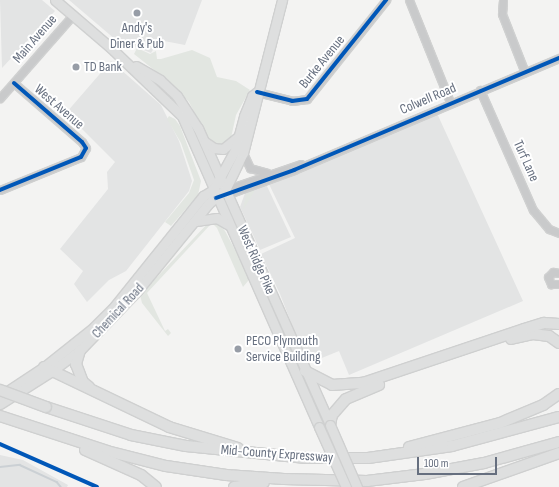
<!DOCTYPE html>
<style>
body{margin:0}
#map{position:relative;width:559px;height:487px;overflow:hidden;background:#f3f3f2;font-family:"Sofia Sans Condensed",sans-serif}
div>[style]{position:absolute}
.built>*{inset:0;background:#e3e4e4}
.green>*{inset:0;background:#e2e6e1}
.stream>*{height:1.5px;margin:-0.75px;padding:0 0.75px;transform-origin:0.75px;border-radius:0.75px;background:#cbd0d4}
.roads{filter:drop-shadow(1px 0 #cfd0d0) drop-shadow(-1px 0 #cfd0d0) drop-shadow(0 1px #cfd0d0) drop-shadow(0 -1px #cfd0d0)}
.minor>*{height:7px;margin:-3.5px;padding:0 3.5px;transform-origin:3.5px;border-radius:3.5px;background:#c9cacb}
.major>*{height:9px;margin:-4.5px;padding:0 4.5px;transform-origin:4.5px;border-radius:4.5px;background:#dedfdf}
.highway>*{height:10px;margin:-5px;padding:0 5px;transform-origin:5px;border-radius:5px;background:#dedfdf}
.bridges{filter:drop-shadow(1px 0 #cfd0d0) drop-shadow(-1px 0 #cfd0d0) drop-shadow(0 1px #cfd0d0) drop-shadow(0 -1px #cfd0d0)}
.major-bridge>*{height:9px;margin:-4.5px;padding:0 4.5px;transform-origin:4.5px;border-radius:4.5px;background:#dedfdf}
.highway-bridge>*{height:10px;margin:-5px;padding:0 5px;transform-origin:5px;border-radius:5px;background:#dedfdf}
.cycleway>*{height:4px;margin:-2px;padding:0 2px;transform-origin:2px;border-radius:2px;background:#0057b8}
.dots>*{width:11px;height:11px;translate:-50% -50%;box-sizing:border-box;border:2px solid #fff;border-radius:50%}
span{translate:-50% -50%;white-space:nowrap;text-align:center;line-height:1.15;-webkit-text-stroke:4px #fff;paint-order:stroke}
.poi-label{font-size:14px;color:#666f7f}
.left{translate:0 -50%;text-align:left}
.street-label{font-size:14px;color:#666f7f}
.scale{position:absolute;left:417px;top:457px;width:80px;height:18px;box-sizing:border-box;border:2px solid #666f7f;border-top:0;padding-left:5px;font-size:12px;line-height:14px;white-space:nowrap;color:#666f7f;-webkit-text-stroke:3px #fff;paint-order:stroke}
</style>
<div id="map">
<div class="built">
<div style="clip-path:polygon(0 0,42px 0,55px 11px,2px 68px)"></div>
<div style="clip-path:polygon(69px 0,202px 0,185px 45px,159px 40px,151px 53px,127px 43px,123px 46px)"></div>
<div style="clip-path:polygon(111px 61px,161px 105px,179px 141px,192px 181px,189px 191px,126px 271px,109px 280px,87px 302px,74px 284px,83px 271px,60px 249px,108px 189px,107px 172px,115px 162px,66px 113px)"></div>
<div style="clip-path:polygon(435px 109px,523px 301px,349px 375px,339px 351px,307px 364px,280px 294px,261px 254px,295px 238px,267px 180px)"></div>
<div style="clip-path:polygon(266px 184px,291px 237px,260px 250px,240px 207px,245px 193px)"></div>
<div style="clip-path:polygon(0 455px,23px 460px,68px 485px,67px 487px,0 487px)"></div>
</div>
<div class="green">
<div style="clip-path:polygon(137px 48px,150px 54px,156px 51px,157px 59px,161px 59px,192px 50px,210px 58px,217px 77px,236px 81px,250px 90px,236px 115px,231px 138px,219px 146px,208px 139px,189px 102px,173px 85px,134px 54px)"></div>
<div style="clip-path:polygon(169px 116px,175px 119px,180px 126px,201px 181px,198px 195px,171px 226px,165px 222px,189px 193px,194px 180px,181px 143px,167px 119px)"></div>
<div style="clip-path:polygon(254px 190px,254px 192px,243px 210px,246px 194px)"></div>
<div style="clip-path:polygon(210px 221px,219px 224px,225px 231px,248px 274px,248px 281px,243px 287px,217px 228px,213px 224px,210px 225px,147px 293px,165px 331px,168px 329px,171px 333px,168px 336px,142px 303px,140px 295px)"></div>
</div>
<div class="stream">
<div style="left:0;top:467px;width:20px;rotate:-6deg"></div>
<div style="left:20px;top:465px;width:41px;rotate:24.7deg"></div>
<div style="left:57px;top:482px;width:6px;rotate:51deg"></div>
</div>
<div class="roads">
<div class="minor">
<div style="left:409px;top:0;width:110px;rotate:68.1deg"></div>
<div style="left:503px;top:0;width:14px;rotate:94deg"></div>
<div style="left:502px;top:14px;width:60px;rotate:68.6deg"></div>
<div style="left:480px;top:90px;width:131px;rotate:66.2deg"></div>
<div style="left:533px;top:210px;width:25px;rotate:50deg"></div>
<div style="left:549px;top:229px;width:11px;rotate:22deg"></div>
<div style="left:257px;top:92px;width:36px;rotate:14deg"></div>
<div style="left:292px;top:101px;width:15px;rotate:-8deg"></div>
<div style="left:307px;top:99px;width:127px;rotate:-51.4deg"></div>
<div style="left:0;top:98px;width:111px;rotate:-48.7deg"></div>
<div style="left:243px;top:153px;width:17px;rotate:65deg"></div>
<div style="left:250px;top:168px;width:18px;rotate:16deg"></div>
<div style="left:0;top:190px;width:87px;rotate:-22.2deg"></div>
<div style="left:81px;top:157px;width:10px;rotate:-61deg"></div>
<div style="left:86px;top:148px;width:7px;rotate:-124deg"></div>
<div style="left:82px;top:142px;width:90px;rotate:-139.1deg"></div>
<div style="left:225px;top:190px;width:80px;rotate:-18.9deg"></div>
<div style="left:223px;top:196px;width:76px;rotate:-20.1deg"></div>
<div style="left:294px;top:170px;width:288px;rotate:-22.9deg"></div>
<div style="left:559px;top:273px;width:6px;rotate:-171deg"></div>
<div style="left:553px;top:272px;width:7px;rotate:135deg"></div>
<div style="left:548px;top:277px;width:8px;rotate:67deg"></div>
<div style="left:551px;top:284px;width:8px"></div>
</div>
<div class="major">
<div style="left:55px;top:0;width:74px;rotate:40.6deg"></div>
<div style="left:111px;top:48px;width:98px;rotate:43.8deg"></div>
<div style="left:182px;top:116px;width:340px;rotate:66.2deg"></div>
<div style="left:136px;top:66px;width:28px;rotate:30deg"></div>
<div style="left:160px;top:80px;width:23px;rotate:43deg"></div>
<div style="left:177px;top:96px;width:38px;rotate:57deg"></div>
<div style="left:198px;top:128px;width:325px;rotate:66deg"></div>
<div style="left:205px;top:142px;width:11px;rotate:34deg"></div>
<div style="left:214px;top:148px;width:9px;rotate:6deg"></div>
<div style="left:223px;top:149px;width:19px;rotate:-39deg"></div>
<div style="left:196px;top:221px;width:21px;rotate:-8deg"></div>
<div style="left:217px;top:218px;width:14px;rotate:30deg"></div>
<div style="left:0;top:396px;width:53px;rotate:-33.4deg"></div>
<div style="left:44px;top:367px;width:63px;rotate:-38.5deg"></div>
<div style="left:93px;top:328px;width:28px;rotate:-45deg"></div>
<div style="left:113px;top:308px;width:144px;rotate:-51.2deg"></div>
<div style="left:203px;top:196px;width:12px;rotate:-31deg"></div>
<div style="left:213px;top:190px;width:46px;rotate:-61.2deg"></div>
<div style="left:235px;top:150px;width:35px;rotate:-75deg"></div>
<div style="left:244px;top:116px;width:22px;rotate:-68deg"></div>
<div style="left:252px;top:96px;width:6px;rotate:-39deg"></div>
<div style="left:0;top:404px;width:62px;rotate:-32.4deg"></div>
<div style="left:52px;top:371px;width:35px;rotate:-37deg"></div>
<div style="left:80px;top:350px;width:83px;rotate:-46deg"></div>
<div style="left:138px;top:290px;width:112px;rotate:-50.8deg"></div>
<div style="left:209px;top:203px;width:21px;rotate:-39deg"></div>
<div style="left:225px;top:190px;width:41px;rotate:-64.1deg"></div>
<div style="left:243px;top:153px;width:158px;rotate:-75.7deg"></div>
</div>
<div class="highway">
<div style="left:511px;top:339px;width:23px;rotate:-13deg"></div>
<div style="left:533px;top:334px;width:16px;rotate:7deg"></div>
<div style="left:549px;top:336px;width:12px;rotate:35deg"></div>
<div style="left:80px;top:350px;width:15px;rotate:106deg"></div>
<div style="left:76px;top:364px;width:19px;rotate:69deg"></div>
<div style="left:83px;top:382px;width:8px;rotate:40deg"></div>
<div style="left:44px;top:367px;width:139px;rotate:25.6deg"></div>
<div style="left:169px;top:427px;width:72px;rotate:16.9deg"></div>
<div style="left:305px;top:371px;width:30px;rotate:27deg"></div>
<div style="left:332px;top:385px;width:31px;rotate:-4deg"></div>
<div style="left:363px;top:383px;width:170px;rotate:-18.5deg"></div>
<div style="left:524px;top:329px;width:21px;rotate:-17deg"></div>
<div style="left:544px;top:323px;width:15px;rotate:4deg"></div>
<div style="left:46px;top:407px;width:89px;rotate:18.2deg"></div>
<div style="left:131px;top:435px;width:56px;rotate:11.3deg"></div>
<div style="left:186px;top:446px;width:121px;rotate:5.7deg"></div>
<div style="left:306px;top:458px;width:62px"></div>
<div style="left:368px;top:458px;width:85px;rotate:-8.1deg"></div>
<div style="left:452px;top:446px;width:111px;rotate:-15.2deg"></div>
<div style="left:0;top:416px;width:113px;rotate:18.1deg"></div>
<div style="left:107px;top:451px;width:61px;rotate:14.3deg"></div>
<div style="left:166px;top:466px;width:61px;rotate:8.5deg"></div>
<div style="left:226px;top:475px;width:58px;rotate:3.9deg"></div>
<div style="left:284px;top:479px;width:83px;rotate:1.4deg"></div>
<div style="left:367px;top:481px;width:58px;rotate:-6.9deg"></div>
<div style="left:425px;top:474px;width:60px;rotate:-10.6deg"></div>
<div style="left:484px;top:463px;width:78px;rotate:-15.6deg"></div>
<div style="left:330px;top:425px;width:10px;rotate:-79deg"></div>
<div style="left:332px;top:415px;width:21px;rotate:-49deg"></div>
<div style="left:346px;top:399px;width:36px;rotate:-23deg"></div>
<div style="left:409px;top:447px;width:94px;rotate:-14.8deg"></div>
<div style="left:500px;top:423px;width:47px;rotate:-22.7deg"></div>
<div style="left:543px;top:405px;width:19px;rotate:-35deg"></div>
<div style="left:85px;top:450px;width:61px;rotate:24.1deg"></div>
<div style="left:141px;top:475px;width:19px;rotate:39deg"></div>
<div style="left:234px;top:487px;width:30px;rotate:-8deg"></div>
<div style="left:463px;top:487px;width:102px;rotate:-19.5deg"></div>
</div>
</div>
<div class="bridges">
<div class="major-bridge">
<div style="left:330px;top:425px;width:68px;rotate:66.5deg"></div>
<div style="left:319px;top:427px;width:66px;rotate:65.8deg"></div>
</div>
<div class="highway-bridge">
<div style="left:0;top:390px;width:49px;rotate:20.3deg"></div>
</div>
</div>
<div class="cycleway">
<div style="left:257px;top:92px;width:36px;rotate:14deg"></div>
<div style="left:292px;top:101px;width:15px;rotate:-8deg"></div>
<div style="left:307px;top:99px;width:127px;rotate:-51.4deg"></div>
<div style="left:0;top:190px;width:87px;rotate:-22.2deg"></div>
<div style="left:81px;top:157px;width:10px;rotate:-61deg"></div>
<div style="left:86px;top:148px;width:7px;rotate:-124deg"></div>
<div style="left:82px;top:142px;width:90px;rotate:-139.1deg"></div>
<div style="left:216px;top:198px;width:83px;rotate:-19.7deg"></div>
<div style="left:294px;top:170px;width:288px;rotate:-22.9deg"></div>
<div style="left:0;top:444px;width:106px;rotate:23.9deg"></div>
</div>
<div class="dots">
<div style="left:137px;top:13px;background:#979da7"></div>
<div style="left:76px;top:67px;background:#979da7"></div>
<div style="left:238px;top:349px;background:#979da7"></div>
</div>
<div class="poi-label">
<span style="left:137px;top:36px">Andy's<br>Diner &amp; Pub</span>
<span class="left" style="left:84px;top:67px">TD Bank</span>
<span class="left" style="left:246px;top:349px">PECO Plymouth<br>Service Building</span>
</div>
<div class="street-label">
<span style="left:35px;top:39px;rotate:-49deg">Main Avenue</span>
<span style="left:322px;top:62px;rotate:-51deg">Burke Avenue</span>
<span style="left:428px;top:99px;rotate:-23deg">Colwell Road</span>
<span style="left:59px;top:107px;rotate:41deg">West Avenue</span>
<span style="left:526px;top:161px;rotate:66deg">Turf Lane</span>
<span style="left:256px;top:260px;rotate:66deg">West Ridge Pike</span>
<span style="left:118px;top:311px;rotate:-47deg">Chemical Road</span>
<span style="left:277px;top:454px;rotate:4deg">Mid-County Expressway</span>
</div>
<div class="scale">100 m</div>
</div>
